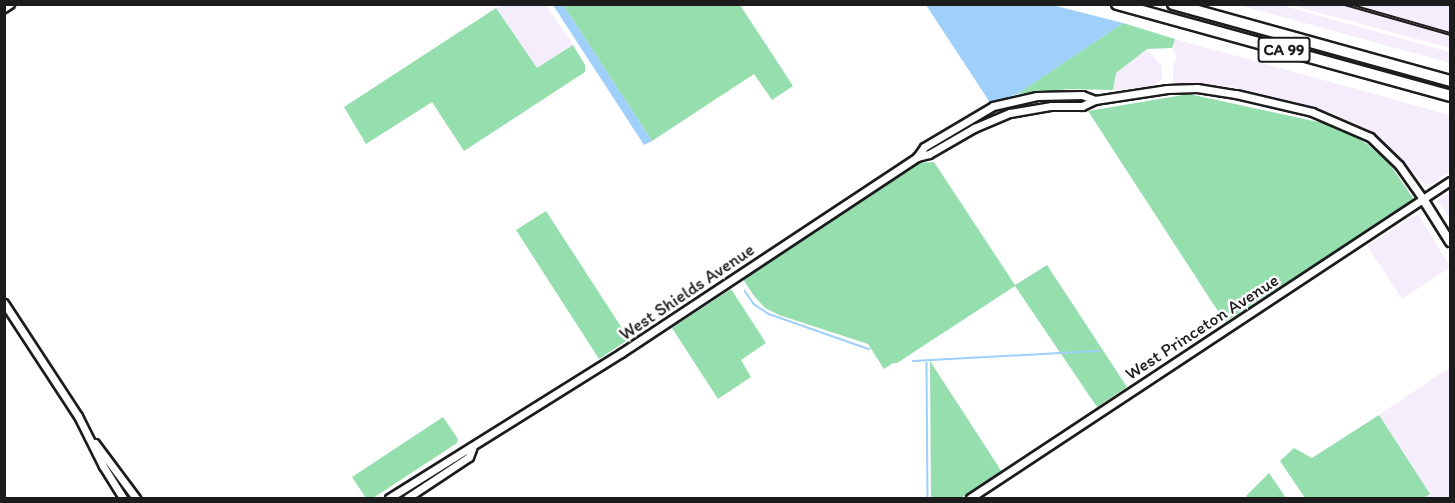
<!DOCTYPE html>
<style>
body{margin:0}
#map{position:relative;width:1455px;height:503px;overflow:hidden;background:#fff;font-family:Itim,sans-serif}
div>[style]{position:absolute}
.built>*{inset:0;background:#f5edfb}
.green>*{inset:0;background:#95deae}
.water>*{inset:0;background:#9fcffb}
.stream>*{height:1.5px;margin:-0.75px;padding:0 0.75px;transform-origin:0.75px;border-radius:0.75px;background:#9fcffb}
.roads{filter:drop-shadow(2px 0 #1c1c1c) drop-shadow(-2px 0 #1c1c1c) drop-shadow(0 2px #1c1c1c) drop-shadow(0 -2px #1c1c1c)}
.minor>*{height:7px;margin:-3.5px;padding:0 3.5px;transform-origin:3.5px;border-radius:3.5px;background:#fff}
.major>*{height:8px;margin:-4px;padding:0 4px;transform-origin:4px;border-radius:4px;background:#fff}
.highway>*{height:10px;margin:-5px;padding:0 5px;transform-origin:5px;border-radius:5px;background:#fff}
.rail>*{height:4px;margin-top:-2px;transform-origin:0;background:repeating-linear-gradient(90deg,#fff 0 4.5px,#1c1c1c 0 9px);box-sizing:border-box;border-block:2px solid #1c1c1c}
span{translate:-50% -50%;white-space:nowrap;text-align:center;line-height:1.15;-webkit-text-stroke:5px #fff;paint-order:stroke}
.shield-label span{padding:2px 4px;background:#fff;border:2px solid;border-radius:4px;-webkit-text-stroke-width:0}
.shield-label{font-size:16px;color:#1c1c1c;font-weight:700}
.street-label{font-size:18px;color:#1c1c1c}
.frame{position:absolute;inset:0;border:6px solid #1c1c1c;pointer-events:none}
</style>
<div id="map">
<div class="built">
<div style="clip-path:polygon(501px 5px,546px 5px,573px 45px,537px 68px,496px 8px)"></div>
<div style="clip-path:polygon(1239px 5px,1281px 5px,1450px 52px,1450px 63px)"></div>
<div style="clip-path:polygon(1290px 5px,1450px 5px,1450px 48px,1294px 6px)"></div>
<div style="clip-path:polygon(1175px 39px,1450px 115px,1450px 172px,1431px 185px,1424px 184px,1385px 143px,1367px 130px,1331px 113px,1229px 86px,1176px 85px,1173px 81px,1173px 67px,1177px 58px,1172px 48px)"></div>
<div style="clip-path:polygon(1147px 49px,1162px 66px,1162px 79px,1151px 87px,1113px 90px,1116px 73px)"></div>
<div style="clip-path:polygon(1450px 192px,1450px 220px,1438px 200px)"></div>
<div style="clip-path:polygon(1418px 214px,1450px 267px,1402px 299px,1367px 246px)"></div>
<div style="clip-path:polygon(1450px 367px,1450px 498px,1424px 498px,1430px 494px,1379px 415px)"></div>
</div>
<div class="green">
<div style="clip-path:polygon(563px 5px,740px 5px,793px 86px,772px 100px,754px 74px,652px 141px)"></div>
<div style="clip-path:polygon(496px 8px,537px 68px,573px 45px,585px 65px,585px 72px,464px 151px,432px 102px,366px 144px,344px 107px)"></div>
<div style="clip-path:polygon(1123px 23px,1175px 39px,1172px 48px,1147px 49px,1116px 73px,1113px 90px,1070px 89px,1017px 94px)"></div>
<div style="clip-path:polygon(1189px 94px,1327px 124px,1349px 133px,1367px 144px,1389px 163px,1415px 201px,1225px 322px,1088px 111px)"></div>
<div style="clip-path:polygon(934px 162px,1015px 285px,1047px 265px,1127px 387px,1097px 407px,1015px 286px,897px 363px,893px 363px,884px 369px,868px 344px,779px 315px,765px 308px,754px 296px,741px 276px,919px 163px)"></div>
<div style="clip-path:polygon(546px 211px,629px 339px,599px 359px,516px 230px)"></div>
<div style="clip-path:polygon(731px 289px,766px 343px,741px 360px,751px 377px,718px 399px,672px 328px)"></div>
<div style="clip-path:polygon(930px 361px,1002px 472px,961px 498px,931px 498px)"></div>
<div style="clip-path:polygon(1379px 415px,1430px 494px,1424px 498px,1305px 498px,1280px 461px,1294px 448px,1312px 458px)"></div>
<div style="clip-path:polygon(443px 417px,458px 439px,457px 443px,373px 498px,366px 498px,352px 477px)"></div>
<div style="clip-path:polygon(1269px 473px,1286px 498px,1248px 498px,1246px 496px)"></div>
</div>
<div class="water">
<div style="clip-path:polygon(553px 5px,563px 5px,652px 141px,644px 145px)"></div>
<div style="clip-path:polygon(926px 5px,1052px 5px,1123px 23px,1017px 94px,991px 104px)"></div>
</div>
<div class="stream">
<div style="left:745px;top:291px;width:16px;rotate:55deg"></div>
<div style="left:754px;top:304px;width:18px;rotate:34deg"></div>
<div style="left:769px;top:314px;width:106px;rotate:19.3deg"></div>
<div style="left:913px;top:361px;width:187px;rotate:-3.1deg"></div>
<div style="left:927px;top:363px;width:135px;rotate:89.6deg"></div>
</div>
<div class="roads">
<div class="minor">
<div style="left:4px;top:8px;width:7px;rotate:-34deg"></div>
<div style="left:917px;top:157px;width:12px;rotate:-55deg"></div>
<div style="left:924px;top:147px;width:80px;rotate:-30.7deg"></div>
<div style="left:993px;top:106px;width:45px;rotate:-12.8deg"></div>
<div style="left:1037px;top:96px;width:45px;rotate:-1.3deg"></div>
<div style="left:1082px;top:95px;width:14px;rotate:21deg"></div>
<div style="left:4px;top:303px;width:135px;rotate:56.8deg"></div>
<div style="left:78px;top:416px;width:56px;rotate:63.4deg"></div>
<div style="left:103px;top:466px;width:38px;rotate:58deg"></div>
<div style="left:95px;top:443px;width:69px;rotate:53.3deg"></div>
<div style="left:389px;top:498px;width:274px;rotate:-32deg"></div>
<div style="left:621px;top:353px;width:355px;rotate:-33.5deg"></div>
<div style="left:917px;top:157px;width:12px;rotate:-14deg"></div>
<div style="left:929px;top:154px;width:52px;rotate:-30deg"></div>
<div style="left:974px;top:128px;width:39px;rotate:-23deg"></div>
<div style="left:1010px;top:113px;width:42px;rotate:-9.7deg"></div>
<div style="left:1051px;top:106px;width:31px"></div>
<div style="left:1082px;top:106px;width:14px;rotate:-25deg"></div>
<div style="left:1095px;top:100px;width:73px;rotate:-8.7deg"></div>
<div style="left:1167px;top:89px;width:30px;rotate:-2deg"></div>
<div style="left:1197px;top:88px;width:39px;rotate:9deg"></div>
<div style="left:1236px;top:94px;width:78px;rotate:13.3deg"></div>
<div style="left:1312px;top:112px;width:63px;rotate:23.3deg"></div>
<div style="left:1370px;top:137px;width:40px;rotate:44deg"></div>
<div style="left:1399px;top:165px;width:42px;rotate:54.8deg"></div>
<div style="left:407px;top:498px;width:74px;rotate:-33.5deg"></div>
<div style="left:469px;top:457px;width:9px;rotate:-69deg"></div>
<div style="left:970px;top:498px;width:575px;rotate:-33.44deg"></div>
</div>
<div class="major">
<div style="left:1423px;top:199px;width:51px;rotate:57.9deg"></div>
</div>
<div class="highway">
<div style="left:1117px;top:4px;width:345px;rotate:15.4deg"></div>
<div style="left:1173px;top:4px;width:288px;rotate:15.5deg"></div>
</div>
</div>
<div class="rail">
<div style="left:1345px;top:4px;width:109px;rotate:15.9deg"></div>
</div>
<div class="shield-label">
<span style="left:1284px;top:50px">CA 99</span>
</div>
<div class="street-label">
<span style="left:687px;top:292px;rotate:-34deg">West Shields Avenue</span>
<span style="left:1202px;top:327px;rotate:-33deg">West Princeton Avenue</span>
</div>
<div class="frame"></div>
</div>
